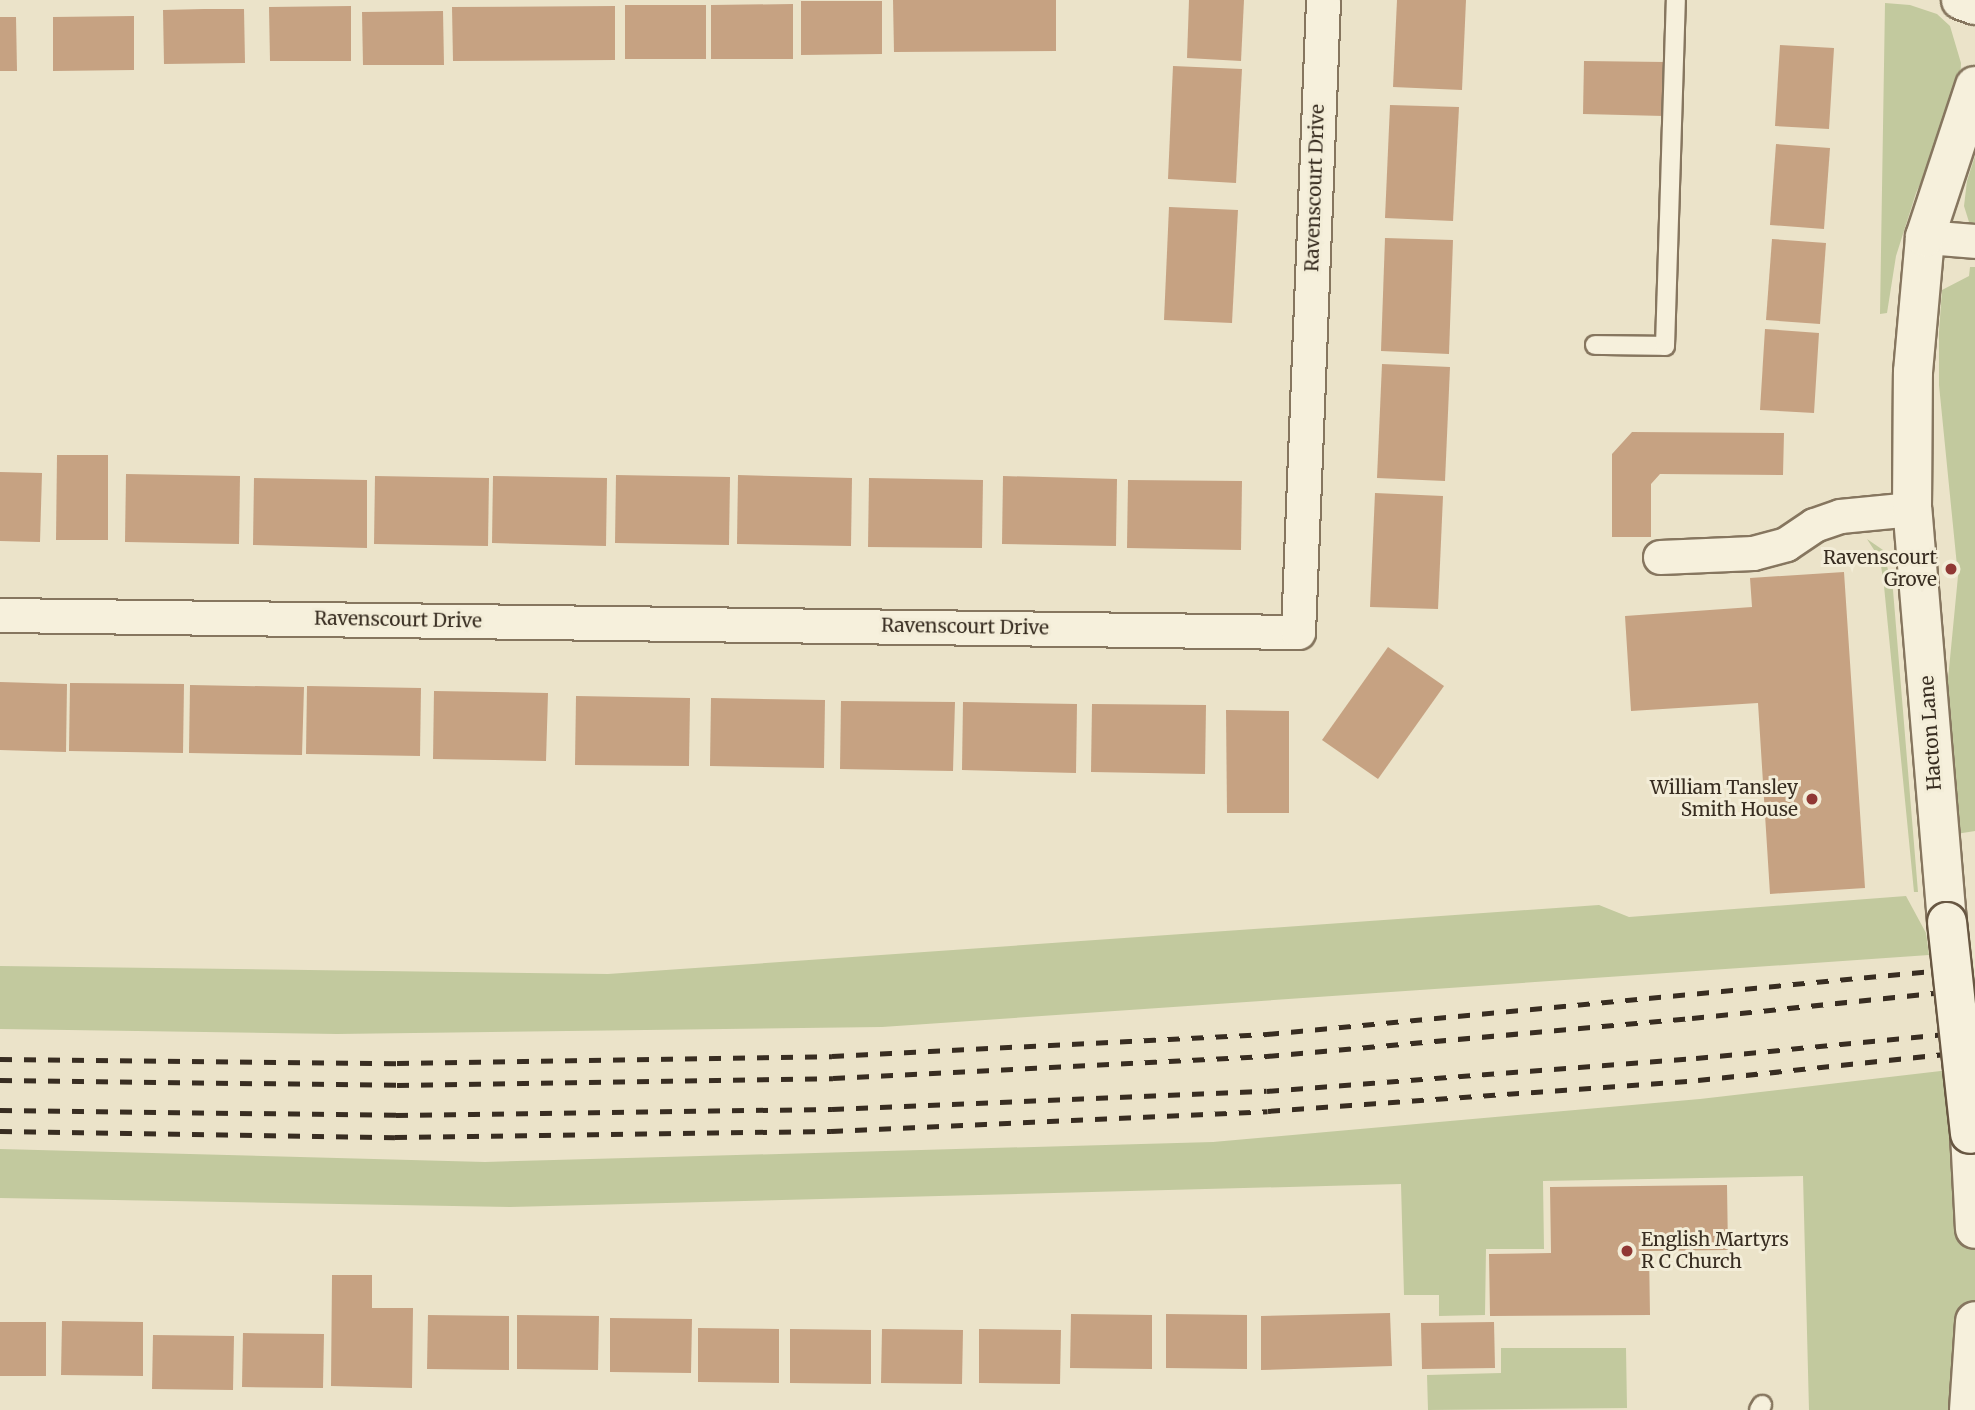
<!DOCTYPE html>
<style>
body{margin:0}
#map{position:relative;width:1975px;height:1410px;overflow:hidden;background:#ebe3c9;font-family:Merriweather,serif}
div>[style]{position:absolute}
.green>*{inset:0;background:#c2c99e}
.building>*{inset:0;background:#c6a282}
.roads{filter:drop-shadow(2px 0 #86765f) drop-shadow(-2px 0 #86765f) drop-shadow(0 2px #86765f) drop-shadow(0 -2px #86765f)}
.lane>*{height:18px;margin:-9px;padding:0 9px;transform-origin:9px;border-radius:9px;background:#f6f0dc}
.street>*{height:33px;margin:-16.5px;padding:0 16.5px;transform-origin:16.5px;border-radius:16.5px;background:#f6f0dc}
.secondary>*{height:38px;margin:-19px;padding:0 19px;transform-origin:19px;border-radius:19px;background:#f6f0dc}
.rail>*{height:5px;margin-top:-2.5px;transform-origin:0;background:repeating-linear-gradient(90deg,#382d21 0 12px,transparent 0 24px)}
.bridges{filter:drop-shadow(2px 0 #685742) drop-shadow(-2px 0 #685742) drop-shadow(0 2px #685742) drop-shadow(0 -2px #685742)}
.secondary-bridge>*{height:38px;margin:-19px;padding:0 19px;transform-origin:19px;border-radius:19px;background:#f6f0dc}
.dots>*{width:19px;height:19px;translate:-50% -50%;box-sizing:border-box;border:4px solid #f3edd8;border-radius:50%}
span{translate:-50% -50%;white-space:nowrap;text-align:center;line-height:1.15;-webkit-text-stroke:6px #f3edd8;paint-order:stroke}
.street-label{font-size:19px;color:#382d21}
.poi-label{font-size:19px;color:#382d21}
.right{translate:-100% -50%;text-align:right}
.left{translate:0 -50%;text-align:left}
</style>
<div id="map">
<div class="green">
<div style="clip-path:polygon(1885px 3px,1910px 5px,1937px 14px,1950px 26px,1961px 63px,1960px 85px,1951px 115px,1916px 193px,1896px 256px,1887px 313px,1880px 314px)"></div>
<div style="clip-path:polygon(1975px 156px,1975px 225px,1969px 222px,1964px 206px,1967px 181px)"></div>
<div style="clip-path:polygon(1970px 267px,1975px 267px,1975px 831px,1956px 834px,1945px 710px,1958px 576px,1939px 385px,1939px 332px,1942px 290px,1969px 276px)"></div>
<div style="clip-path:polygon(1867px 539px,1883px 550px,1893px 590px,1918px 892px,1914px 892px,1884px 586px,1880px 559px)"></div>
<div style="clip-path:polygon(1906px 896px,1926px 933px,1929px 955px,882px 1027px,337px 1034px,0 1029px,0 966px,608px 974px,1599px 905px,1629px 917px)"></div>
<div style="clip-path:polygon(1975px 1067px,1975px 1410px,1809px 1410px,1803px 1176px,1543px 1181px,1544px 1249px,1486px 1249px,1485px 1315px,1439px 1316px,1439px 1295px,1404px 1295px,1401px 1184px,510px 1207px,0 1198px,0 1149px,485px 1162px,1213px 1142px,1700px 1099px)"></div>
<div style="clip-path:polygon(1501px 1348px,1626px 1348px,1627px 1408px,1428px 1410px,1427px 1375px,1501px 1373px)"></div>
</div>
<div class="building">
<div style="clip-path:polygon(893px 0,1056px 0,1056px 51px,894px 52px)"></div>
<div style="clip-path:polygon(1189px 0,1244px 0,1241px 61px,1187px 58px)"></div>
<div style="clip-path:polygon(1397px 0,1466px 0,1462px 90px,1393px 87px)"></div>
<div style="clip-path:polygon(801px 1px,882px 1px,882px 54px,801px 55px)"></div>
<div style="clip-path:polygon(793px 4px,793px 59px,711px 59px,711px 5px)"></div>
<div style="clip-path:polygon(625px 5px,706px 5px,706px 59px,625px 59px)"></div>
<div style="clip-path:polygon(351px 6px,351px 61px,270px 61px,269px 7px)"></div>
<div style="clip-path:polygon(615px 6px,615px 60px,453px 61px,452px 7px)"></div>
<div style="clip-path:polygon(204px 9px,244px 9px,245px 63px,164px 64px,163px 10px)"></div>
<div style="clip-path:polygon(443px 11px,444px 65px,363px 65px,362px 12px)"></div>
<div style="clip-path:polygon(134px 16px,134px 70px,53px 71px,53px 17px)"></div>
<div style="clip-path:polygon(0 17px,16px 17px,17px 71px,0 71px)"></div>
<div style="clip-path:polygon(1780px 45px,1834px 48px,1829px 129px,1775px 126px)"></div>
<div style="clip-path:polygon(1584px 61px,1665px 62px,1664px 116px,1583px 114px)"></div>
<div style="clip-path:polygon(1173px 66px,1242px 69px,1236px 183px,1168px 179px)"></div>
<div style="clip-path:polygon(1390px 105px,1459px 107px,1453px 221px,1385px 218px)"></div>
<div style="clip-path:polygon(1776px 144px,1830px 148px,1824px 229px,1770px 225px)"></div>
<div style="clip-path:polygon(1169px 207px,1238px 210px,1232px 323px,1164px 320px)"></div>
<div style="clip-path:polygon(1385px 238px,1453px 240px,1449px 354px,1381px 351px)"></div>
<div style="clip-path:polygon(1772px 239px,1826px 243px,1820px 324px,1766px 320px)"></div>
<div style="clip-path:polygon(1765px 329px,1819px 333px,1814px 413px,1760px 410px)"></div>
<div style="clip-path:polygon(1382px 364px,1450px 367px,1445px 481px,1377px 478px)"></div>
<div style="clip-path:polygon(1632px 432px,1784px 433px,1783px 475px,1660px 474px,1651px 484px,1651px 537px,1612px 537px,1612px 454px)"></div>
<div style="clip-path:polygon(57px 455px,108px 455px,108px 540px,56px 540px)"></div>
<div style="clip-path:polygon(0 472px,42px 473px,40px 542px,0 541px)"></div>
<div style="clip-path:polygon(126px 474px,240px 476px,239px 544px,125px 542px)"></div>
<div style="clip-path:polygon(616px 475px,730px 477px,729px 545px,615px 543px)"></div>
<div style="clip-path:polygon(738px 475px,852px 478px,851px 546px,737px 544px)"></div>
<div style="clip-path:polygon(375px 476px,489px 478px,488px 546px,374px 544px)"></div>
<div style="clip-path:polygon(493px 476px,607px 478px,606px 546px,492px 543px)"></div>
<div style="clip-path:polygon(1003px 476px,1117px 479px,1116px 546px,1002px 544px)"></div>
<div style="clip-path:polygon(254px 478px,367px 480px,367px 548px,253px 545px)"></div>
<div style="clip-path:polygon(869px 478px,983px 480px,982px 548px,868px 547px)"></div>
<div style="clip-path:polygon(1128px 480px,1242px 481px,1241px 550px,1127px 548px)"></div>
<div style="clip-path:polygon(1375px 493px,1443px 496px,1438px 609px,1370px 607px)"></div>
<div style="clip-path:polygon(1844px 572px,1865px 888px,1770px 894px,1758px 703px,1631px 711px,1625px 616px,1752px 607px,1750px 578px)"></div>
<div style="clip-path:polygon(1388px 647px,1444px 686px,1378px 779px,1322px 740px)"></div>
<div style="clip-path:polygon(0 682px,67px 684px,66px 752px,0 750px)"></div>
<div style="clip-path:polygon(70px 683px,184px 684px,183px 753px,69px 751px)"></div>
<div style="clip-path:polygon(190px 685px,304px 687px,302px 755px,189px 753px)"></div>
<div style="clip-path:polygon(307px 686px,421px 688px,420px 756px,306px 754px)"></div>
<div style="clip-path:polygon(434px 691px,548px 693px,546px 761px,433px 759px)"></div>
<div style="clip-path:polygon(576px 696px,690px 698px,689px 766px,575px 765px)"></div>
<div style="clip-path:polygon(711px 698px,825px 700px,824px 768px,710px 766px)"></div>
<div style="clip-path:polygon(841px 701px,955px 702px,953px 771px,840px 769px)"></div>
<div style="clip-path:polygon(963px 702px,1077px 704px,1076px 773px,962px 770px)"></div>
<div style="clip-path:polygon(1092px 704px,1206px 705px,1205px 774px,1091px 772px)"></div>
<div style="clip-path:polygon(1226px 710px,1289px 711px,1289px 813px,1227px 813px)"></div>
<div style="clip-path:polygon(1727px 1185px,1728px 1250px,1649px 1251px,1650px 1315px,1490px 1316px,1489px 1254px,1551px 1253px,1550px 1187px)"></div>
<div style="clip-path:polygon(332px 1275px,372px 1275px,372px 1308px,413px 1308px,412px 1388px,331px 1386px)"></div>
<div style="clip-path:polygon(1390px 1313px,1392px 1366px,1261px 1370px,1261px 1316px)"></div>
<div style="clip-path:polygon(1071px 1314px,1152px 1315px,1152px 1369px,1070px 1368px)"></div>
<div style="clip-path:polygon(1166px 1314px,1247px 1315px,1247px 1369px,1166px 1368px)"></div>
<div style="clip-path:polygon(428px 1315px,509px 1316px,509px 1370px,427px 1369px)"></div>
<div style="clip-path:polygon(517px 1315px,599px 1316px,598px 1370px,517px 1369px)"></div>
<div style="clip-path:polygon(610px 1318px,692px 1319px,691px 1373px,610px 1372px)"></div>
<div style="clip-path:polygon(62px 1321px,143px 1322px,143px 1376px,61px 1375px)"></div>
<div style="clip-path:polygon(0 1322px,46px 1322px,46px 1376px,0 1376px)"></div>
<div style="clip-path:polygon(1494px 1322px,1495px 1368px,1422px 1369px,1421px 1323px)"></div>
<div style="clip-path:polygon(698px 1328px,779px 1329px,779px 1383px,698px 1382px)"></div>
<div style="clip-path:polygon(790px 1329px,871px 1330px,871px 1384px,790px 1383px)"></div>
<div style="clip-path:polygon(882px 1329px,963px 1330px,962px 1384px,881px 1383px)"></div>
<div style="clip-path:polygon(979px 1329px,1061px 1330px,1060px 1384px,979px 1383px)"></div>
<div style="clip-path:polygon(243px 1333px,324px 1334px,323px 1388px,242px 1387px)"></div>
<div style="clip-path:polygon(153px 1335px,234px 1336px,233px 1390px,152px 1389px)"></div>
</div>
<div class="roads">
<div class="lane">
<div style="left:1595px;top:345px;width:70px;rotate:0.8deg"></div>
<div style="left:1665px;top:346px;width:346px;rotate:-88.2deg"></div>
<div style="left:1759px;top:1410px;width:6px;rotate:-59deg"></div>
</div>
<div class="street">
<div style="left:1925px;top:237px;width:50px;rotate:4.6deg"></div>
<div style="left:1660px;top:557px;width:93px;rotate:-2.5deg"></div>
<div style="left:1753px;top:553px;width:34px;rotate:-15deg"></div>
<div style="left:1786px;top:544px;width:34px;rotate:-34deg"></div>
<div style="left:1814px;top:525px;width:28px;rotate:-19deg"></div>
<div style="left:1840px;top:516px;width:72px;rotate:-5.6deg"></div>
<div style="left:0;top:615px;width:1298px;rotate:0.75deg"></div>
<div style="left:1298px;top:632px;width:632px;rotate:-87.73deg"></div>
</div>
<div class="secondary">
<div style="left:1961px;top:0;width:15px;rotate:20deg"></div>
<div style="left:1947px;top:922px;width:414px;rotate:-94.8deg"></div>
<div style="left:1912px;top:509px;width:137px;rotate:-89.6deg"></div>
<div style="left:1913px;top:372px;width:136px;rotate:-84.9deg"></div>
<div style="left:1925px;top:237px;width:159px;rotate:-71.7deg"></div>
<div style="left:1970px;top:1134px;width:95px;rotate:87deg"></div>
<div style="left:1969px;top:1410px;width:89px;rotate:-86.1deg"></div>
</div>
</div>
<div class="rail">
<div style="left:0;top:1059px;width:397px;rotate:0.6deg"></div>
<div style="left:397px;top:1063px;width:435px;rotate:-0.9deg"></div>
<div style="left:832px;top:1056px;width:436px;rotate:-2.9deg"></div>
<div style="left:1267px;top:1034px;width:711px;rotate:-5.41deg"></div>
<div style="left:0;top:1080px;width:397px;rotate:0.7deg"></div>
<div style="left:397px;top:1085px;width:436px;rotate:-0.9deg"></div>
<div style="left:833px;top:1078px;width:435px;rotate:-2.9deg"></div>
<div style="left:1267px;top:1056px;width:427px;rotate:-5.1deg"></div>
<div style="left:1692px;top:1018px;width:284px;rotate:-5.9deg"></div>
<div style="left:0;top:1110px;width:396px;rotate:0.7deg"></div>
<div style="left:396px;top:1115px;width:436px;rotate:-0.8deg"></div>
<div style="left:832px;top:1109px;width:435px;rotate:-2.4deg"></div>
<div style="left:1267px;top:1091px;width:430px;rotate:-4.4deg"></div>
<div style="left:1696px;top:1058px;width:280px;rotate:-5.5deg"></div>
<div style="left:0;top:1131px;width:395px;rotate:0.9deg"></div>
<div style="left:395px;top:1137px;width:436px;rotate:-0.8deg"></div>
<div style="left:831px;top:1131px;width:437px;rotate:-2.6deg"></div>
<div style="left:1268px;top:1111px;width:431px;rotate:-4.1deg"></div>
<div style="left:1698px;top:1080px;width:279px;rotate:-6deg"></div>
</div>
<div class="bridges">
<div class="secondary-bridge">
<div style="left:1947px;top:922px;width:213px;rotate:83.8deg"></div>
</div>
</div>
<div class="dots">
<div style="left:1951px;top:569px;background:#903834"></div>
<div style="left:1812px;top:799px;background:#903834"></div>
<div style="left:1627px;top:1251px;background:#903834"></div>
</div>
<div class="street-label">
<span style="left:1315px;top:188px;rotate:-88deg">Ravenscourt Drive</span>
<span style="left:398px;top:620px;rotate:1deg">Ravenscourt Drive</span>
<span style="left:965px;top:627px;rotate:1deg">Ravenscourt Drive</span>
<span style="left:1931px;top:733px;rotate:-94deg">Hacton Lane</span>
</div>
<div class="poi-label">
<span class="right" style="left:1937px;top:569px">Ravenscourt<br>Grove</span>
<span class="right" style="left:1798px;top:799px">William Tansley<br>Smith House</span>
<span class="left" style="left:1641px;top:1251px">English Martyrs<br>R C Church</span>
</div>
</div>
